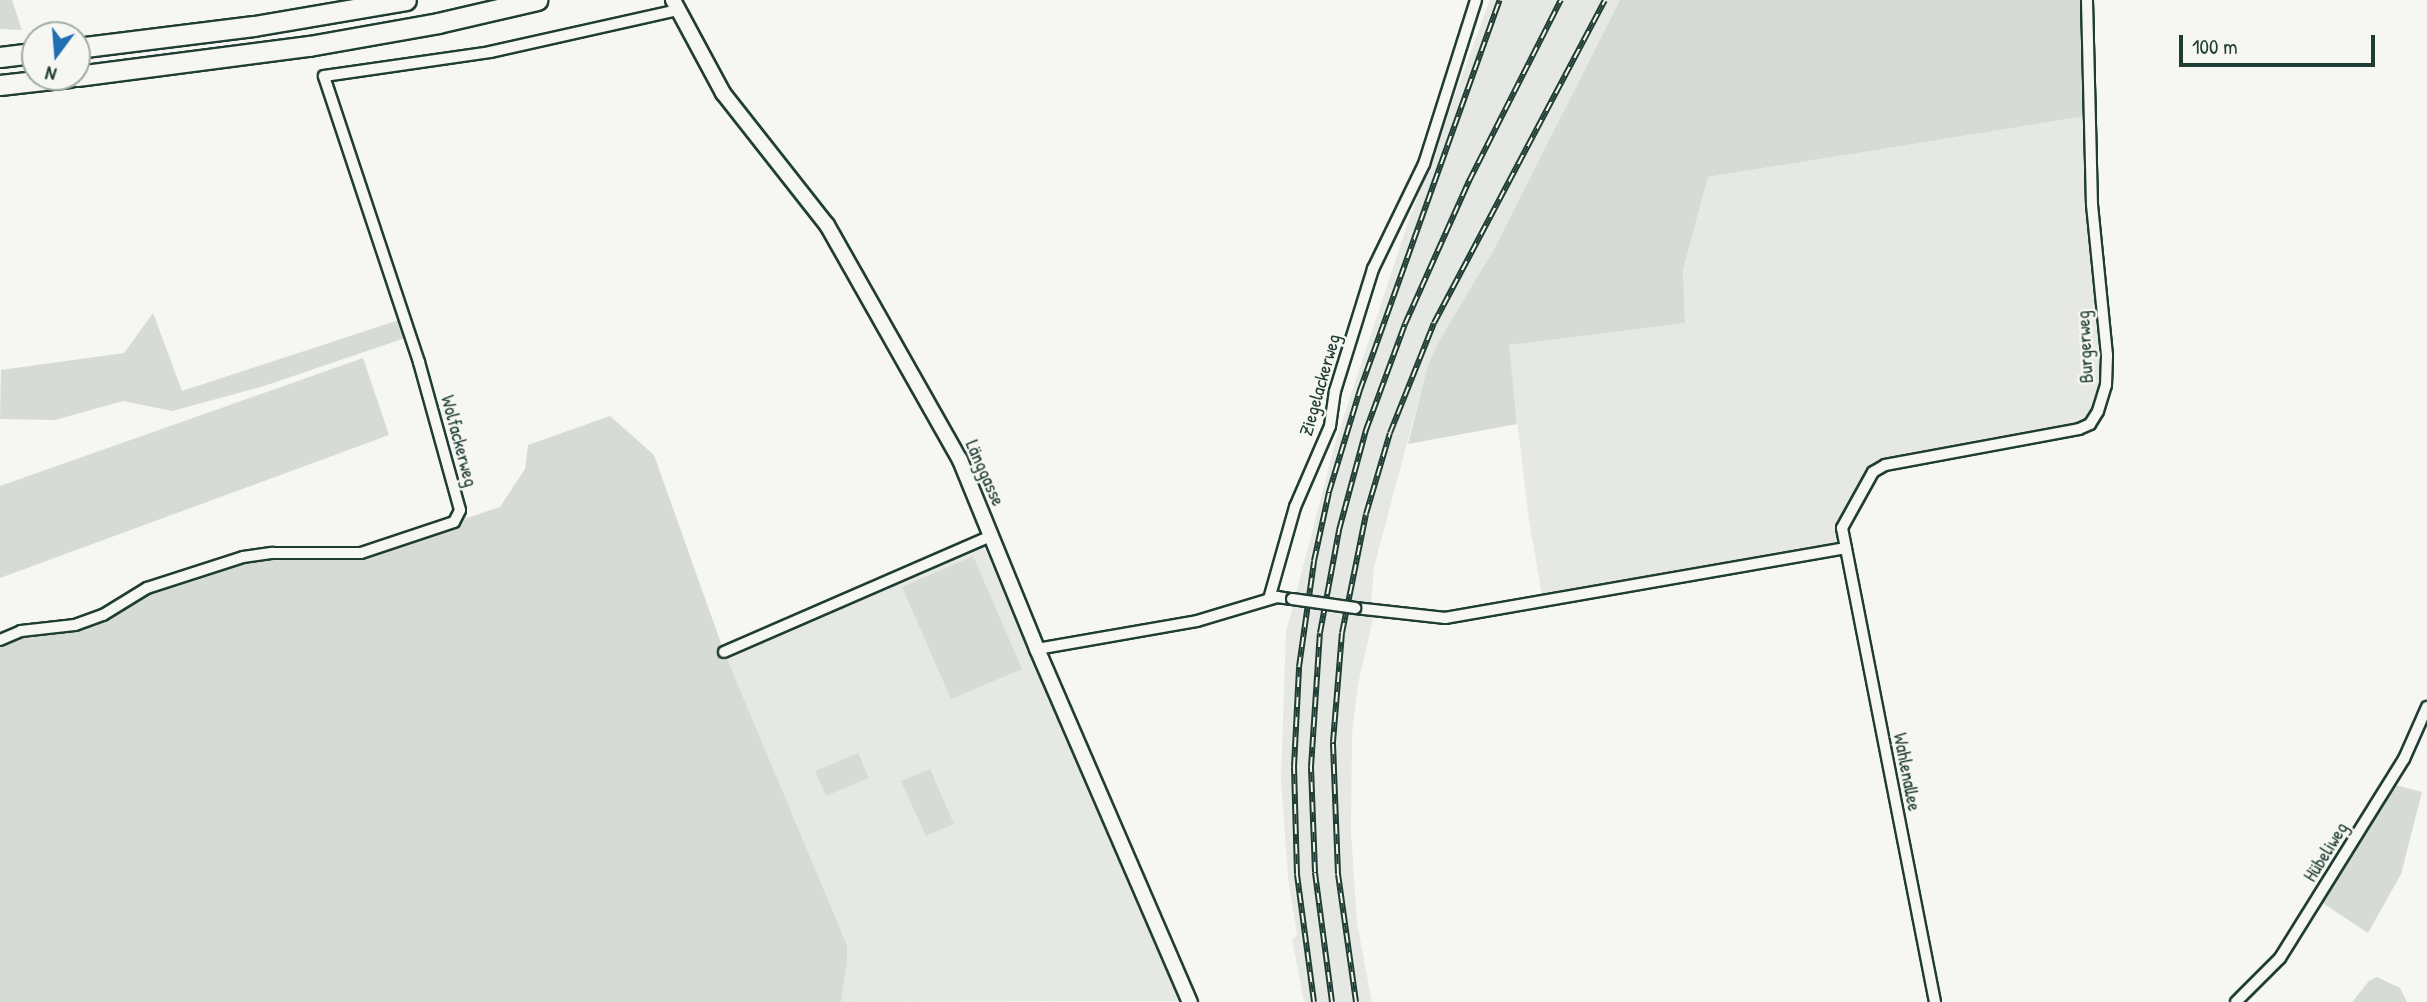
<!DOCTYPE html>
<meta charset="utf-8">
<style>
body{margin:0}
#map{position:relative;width:2427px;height:1002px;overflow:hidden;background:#f6f6f2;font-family:"Patrick Hand",sans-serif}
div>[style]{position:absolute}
.built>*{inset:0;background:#e6e8e4}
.green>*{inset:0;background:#d6dbd6}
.roads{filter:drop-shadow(2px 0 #1f3d34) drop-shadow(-2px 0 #1f3d34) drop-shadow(0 2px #1f3d34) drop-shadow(0 -2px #1f3d34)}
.minor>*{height:10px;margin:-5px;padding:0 5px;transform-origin:5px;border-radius:5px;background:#f6f6f2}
.tertiary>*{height:14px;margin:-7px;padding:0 7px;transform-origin:7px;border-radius:7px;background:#f6f6f2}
.motorway>*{height:19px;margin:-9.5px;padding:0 9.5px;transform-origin:9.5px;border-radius:9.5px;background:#f6f6f2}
.rail>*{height:6px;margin-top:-3px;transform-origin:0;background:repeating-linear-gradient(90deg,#f6f6f2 0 10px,#1f3d34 0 20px);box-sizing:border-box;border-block:2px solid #1f3d34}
.bridges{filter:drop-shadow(2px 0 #1f3d34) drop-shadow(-2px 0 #1f3d34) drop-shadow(0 2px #1f3d34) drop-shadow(0 -2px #1f3d34)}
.minor-bridge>*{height:10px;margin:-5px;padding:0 5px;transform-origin:5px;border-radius:5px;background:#f6f6f2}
span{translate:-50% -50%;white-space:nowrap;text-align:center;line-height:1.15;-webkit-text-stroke:5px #f6f6f2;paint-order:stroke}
.street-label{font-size:19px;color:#1f3d34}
.north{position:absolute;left:21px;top:21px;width:70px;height:70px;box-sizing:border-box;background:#f6f6f2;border:2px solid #a0aca6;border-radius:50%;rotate:196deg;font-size:19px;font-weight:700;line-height:28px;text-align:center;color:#1f3d34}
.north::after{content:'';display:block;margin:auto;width:24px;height:32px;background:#1f6fb2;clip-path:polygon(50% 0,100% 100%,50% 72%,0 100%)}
.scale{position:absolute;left:2179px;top:35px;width:196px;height:32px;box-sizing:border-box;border:4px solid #1f3d34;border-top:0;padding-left:9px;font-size:21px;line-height:24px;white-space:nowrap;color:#1f3d34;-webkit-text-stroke:5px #f6f6f2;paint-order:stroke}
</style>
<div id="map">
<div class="built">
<div style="clip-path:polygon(1490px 0,1620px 0,1493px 251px,1427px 368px,1374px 567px,1371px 605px,1375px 611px,1358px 684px,1352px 735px,1351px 833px,1357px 923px,1372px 1002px,1304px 1002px,1292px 939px,1297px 935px,1288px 878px,1281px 780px,1286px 632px,1336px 440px,1407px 225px)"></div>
<div style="clip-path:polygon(2091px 114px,2107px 371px,2090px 424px,1885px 465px,1848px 513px,1846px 548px,1543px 601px,1529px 520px,1508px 345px,1685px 323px,1683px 270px,1708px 177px)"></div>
<div style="clip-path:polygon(975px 538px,984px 547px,1181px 1001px,841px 1002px,847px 963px,847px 945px,723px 649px)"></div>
</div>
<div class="green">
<div style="clip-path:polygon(0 0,12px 0,22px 30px,0 29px)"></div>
<div style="clip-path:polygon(1620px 0,2082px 0,2085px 116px,1708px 177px,1683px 270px,1685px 323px,1509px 345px,1517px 424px,1408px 444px,1427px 368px,1438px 343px,1493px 251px)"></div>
<div style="clip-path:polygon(153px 313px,182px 391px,402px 319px,408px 337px,264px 386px,172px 411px,123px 401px,55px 420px,0 419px,1px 370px,124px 353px)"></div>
<div style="clip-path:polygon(363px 358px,389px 435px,0 578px,0 486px)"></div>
<div style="clip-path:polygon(610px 416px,654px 455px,723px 649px,847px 945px,847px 963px,841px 1002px,0 1002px,0 640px,75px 625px,147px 588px,243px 557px,361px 553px,500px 507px,525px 469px,528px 445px)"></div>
<div style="clip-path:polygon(973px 556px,1022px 669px,951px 699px,902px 587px)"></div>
<div style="clip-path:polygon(858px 753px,869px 778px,826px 796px,815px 771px)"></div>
<div style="clip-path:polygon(930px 769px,954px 824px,926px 836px,901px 781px)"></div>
<div style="clip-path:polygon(2392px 784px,2422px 792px,2401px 874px,2368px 933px,2321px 902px)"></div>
<div style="clip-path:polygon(2377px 977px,2400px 988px,2407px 1002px,2352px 1002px,2369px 981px)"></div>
</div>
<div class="roads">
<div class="minor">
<div style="left:1269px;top:599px;width:96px;rotate:-74.2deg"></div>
<div style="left:1295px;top:507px;width:88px;rotate:-66.6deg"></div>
<div style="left:1330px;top:426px;width:35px;rotate:-82deg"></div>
<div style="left:1335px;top:391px;width:128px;rotate:-72.7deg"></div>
<div style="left:1373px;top:269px;width:117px;rotate:-64.1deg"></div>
<div style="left:1424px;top:164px;width:172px;rotate:-72.4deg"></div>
<div style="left:1355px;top:608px;width:91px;rotate:6.3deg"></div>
<div style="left:1445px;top:618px;width:407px;rotate:-9.9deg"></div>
<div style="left:0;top:640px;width:23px;rotate:-23deg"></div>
<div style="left:21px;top:631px;width:54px;rotate:-6.3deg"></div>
<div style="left:75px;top:625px;width:30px;rotate:-20deg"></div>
<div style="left:103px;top:615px;width:52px;rotate:-31.5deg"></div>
<div style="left:147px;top:588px;width:101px;rotate:-17.9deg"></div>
<div style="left:243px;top:557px;width:30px;rotate:-8deg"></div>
<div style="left:273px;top:553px;width:88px"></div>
<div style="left:361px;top:553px;width:98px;rotate:-18.4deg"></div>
<div style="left:454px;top:522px;width:13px;rotate:-63deg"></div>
<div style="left:460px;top:510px;width:154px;rotate:-105.5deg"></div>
<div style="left:419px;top:362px;width:301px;rotate:-108.4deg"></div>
<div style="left:324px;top:76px;width:168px;rotate:-8.2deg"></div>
<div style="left:490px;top:52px;width:193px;rotate:-12.6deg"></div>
<div style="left:1037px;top:649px;width:162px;rotate:-9.9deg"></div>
<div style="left:1197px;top:621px;width:84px;rotate:-16.7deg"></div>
<div style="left:1277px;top:597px;width:15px;rotate:8deg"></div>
<div style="left:724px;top:652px;width:291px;rotate:-23.5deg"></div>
<div style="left:1935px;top:1002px;width:483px;rotate:-101.1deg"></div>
<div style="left:1842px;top:528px;width:64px;rotate:-61deg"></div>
<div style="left:1873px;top:472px;width:14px;rotate:-30deg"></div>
<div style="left:1885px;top:465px;width:197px;rotate:-10.5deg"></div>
<div style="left:2079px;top:429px;width:12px;rotate:-24deg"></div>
<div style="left:2090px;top:424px;width:15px;rotate:-58deg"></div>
<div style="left:2098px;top:411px;width:27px;rotate:-73deg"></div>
<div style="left:2106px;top:385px;width:30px;rotate:-88deg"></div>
<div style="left:2107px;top:355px;width:151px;rotate:-95.7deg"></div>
<div style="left:2092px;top:205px;width:205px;rotate:-91.4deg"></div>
<div style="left:2236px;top:1002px;width:62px;rotate:-45deg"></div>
<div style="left:2280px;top:958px;width:234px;rotate:-58.1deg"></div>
<div style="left:2404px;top:759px;width:57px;rotate:-66.1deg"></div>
</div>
<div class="tertiary">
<div style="left:673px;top:0;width:106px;rotate:61.7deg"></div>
<div style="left:723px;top:93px;width:168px;rotate:51.8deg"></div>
<div style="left:827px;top:225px;width:270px;rotate:60.5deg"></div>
<div style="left:960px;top:460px;width:204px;rotate:67.8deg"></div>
<div style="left:1037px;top:649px;width:385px;rotate:66.6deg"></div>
</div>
<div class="motorway">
<div style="left:77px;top:48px;width:178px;rotate:-7.1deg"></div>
<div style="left:254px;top:26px;width:154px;rotate:-9.7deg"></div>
<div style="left:0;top:57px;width:35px;rotate:-7deg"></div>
<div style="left:77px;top:76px;width:234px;rotate:-7.4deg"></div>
<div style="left:309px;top:46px;width:131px;rotate:-10.1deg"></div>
<div style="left:438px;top:23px;width:102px;rotate:-13.1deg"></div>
<div style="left:0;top:85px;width:70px;rotate:-6.5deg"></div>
</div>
</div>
<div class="rail">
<div style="left:1314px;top:1002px;width:129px;rotate:-97.6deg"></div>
<div style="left:1297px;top:874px;width:107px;rotate:-91.6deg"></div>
<div style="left:1294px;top:767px;width:100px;rotate:-87.1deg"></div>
<div style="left:1299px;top:667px;width:107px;rotate:-81.9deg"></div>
<div style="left:1314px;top:561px;width:71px;rotate:-77.7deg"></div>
<div style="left:1329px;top:492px;width:107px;rotate:-73.1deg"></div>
<div style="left:1360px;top:390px;width:414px;rotate:-70.3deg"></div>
<div style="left:1332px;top:1002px;width:131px;rotate:-97.5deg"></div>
<div style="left:1315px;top:872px;width:105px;rotate:-92.2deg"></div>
<div style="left:1311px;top:767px;width:134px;rotate:-86.2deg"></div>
<div style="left:1320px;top:633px;width:105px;rotate:-79.5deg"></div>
<div style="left:1339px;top:530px;width:104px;rotate:-74.9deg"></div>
<div style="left:1366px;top:430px;width:113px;rotate:-69.8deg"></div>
<div style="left:1405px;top:324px;width:157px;rotate:-65.9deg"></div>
<div style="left:1469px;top:181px;width:203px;rotate:-63.1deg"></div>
<div style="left:1356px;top:1002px;width:129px;rotate:-98deg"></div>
<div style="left:1338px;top:874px;width:132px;rotate:-92.2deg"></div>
<div style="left:1333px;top:742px;width:109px;rotate:-85.3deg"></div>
<div style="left:1342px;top:633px;width:121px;rotate:-78.6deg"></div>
<div style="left:1366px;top:514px;width:84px;rotate:-73.5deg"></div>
<div style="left:1390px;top:433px;width:118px;rotate:-68.2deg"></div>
<div style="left:1434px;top:323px;width:365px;rotate:-62.1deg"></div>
</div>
<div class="bridges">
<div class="minor-bridge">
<div style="left:1292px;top:599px;width:64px;rotate:8.1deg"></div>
</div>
</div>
<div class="street-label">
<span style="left:2085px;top:347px;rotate:-93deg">Burgerweg</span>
<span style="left:1320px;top:385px;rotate:-74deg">Ziegelackerweg</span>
<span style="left:459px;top:441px;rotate:75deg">Wolfackerweg</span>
<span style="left:985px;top:473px;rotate:66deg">Länggasse</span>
<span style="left:1907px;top:772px;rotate:79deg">Wahlenallee</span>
<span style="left:2326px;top:852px;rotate:-58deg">Hübeliweg</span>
</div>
<div class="north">N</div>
<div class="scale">100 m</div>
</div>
